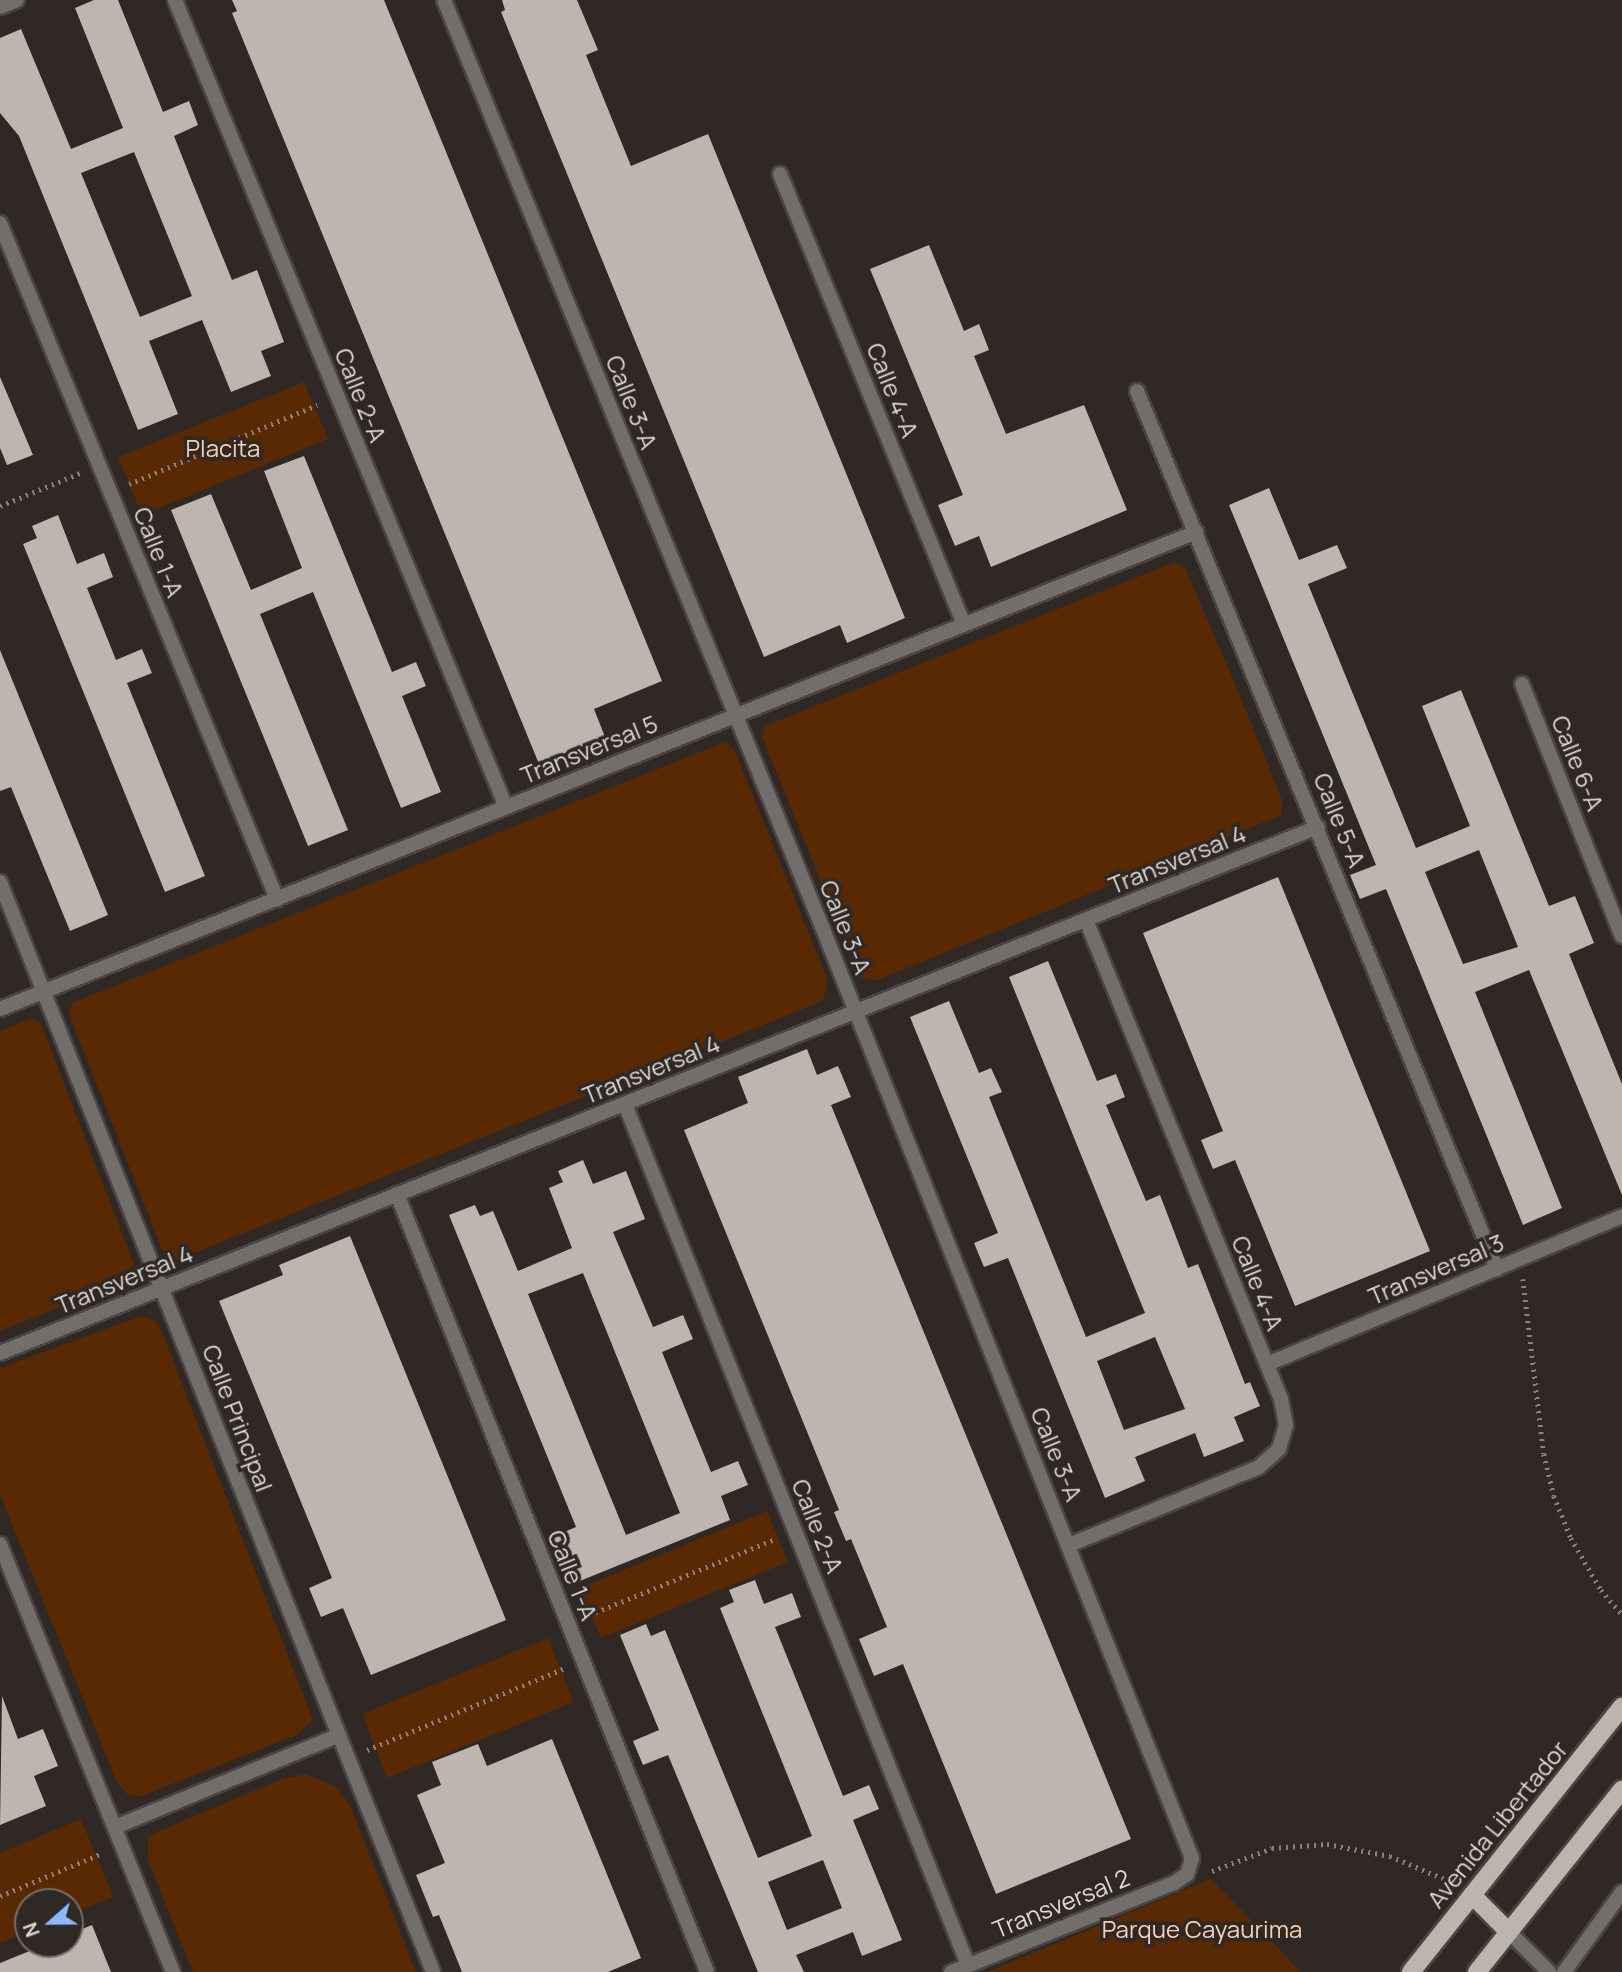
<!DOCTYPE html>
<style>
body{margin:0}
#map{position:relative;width:1622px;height:1972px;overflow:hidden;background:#2f2824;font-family:Manrope,sans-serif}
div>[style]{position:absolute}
.green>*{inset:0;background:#592904}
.building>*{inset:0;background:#beb5b0}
.path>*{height:4.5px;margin-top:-2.25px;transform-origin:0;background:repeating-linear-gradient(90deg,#89837f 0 2px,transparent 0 7px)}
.roads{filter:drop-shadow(2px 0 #4b4440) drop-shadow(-2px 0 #4b4440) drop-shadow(0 2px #4b4440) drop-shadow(0 -2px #4b4440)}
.minor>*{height:14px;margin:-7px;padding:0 7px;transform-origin:7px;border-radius:7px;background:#726e6c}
.primary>*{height:18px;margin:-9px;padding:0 9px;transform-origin:9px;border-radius:9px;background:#bbb4af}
span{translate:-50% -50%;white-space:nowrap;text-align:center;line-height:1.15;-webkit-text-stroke:7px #2f2824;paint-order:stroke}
.street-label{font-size:24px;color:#ddd8d5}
.park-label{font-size:24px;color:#f9cfb6}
.north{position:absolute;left:14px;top:1888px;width:70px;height:70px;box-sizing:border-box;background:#2f2824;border:2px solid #756e6b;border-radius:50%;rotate:249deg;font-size:19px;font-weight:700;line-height:28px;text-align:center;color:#ddd8d5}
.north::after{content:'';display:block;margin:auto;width:24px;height:32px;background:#8db9fc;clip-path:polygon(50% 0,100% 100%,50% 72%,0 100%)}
</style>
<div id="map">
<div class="green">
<div style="clip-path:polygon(304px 382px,328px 439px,142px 515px,118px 457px)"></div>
<div style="clip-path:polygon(1175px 562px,1186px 569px,1245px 708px,1282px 800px,1282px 815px,878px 980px,860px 977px,762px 737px,765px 726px)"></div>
<div style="clip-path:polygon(725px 742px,735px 751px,828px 981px,823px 1001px,179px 1259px,165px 1257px,69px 1014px,72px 1003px)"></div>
<div style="clip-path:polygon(32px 1018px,41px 1024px,134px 1264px,120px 1283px,0 1331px,0 1031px)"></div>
<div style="clip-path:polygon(141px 1316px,155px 1320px,162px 1332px,313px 1720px,297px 1735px,139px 1797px,127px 1794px,117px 1782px,0 1495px,0 1368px)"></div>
<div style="clip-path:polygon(767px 1511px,788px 1562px,601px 1638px,580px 1588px)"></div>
<div style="clip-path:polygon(548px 1638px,574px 1702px,387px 1778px,362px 1714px)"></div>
<div style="clip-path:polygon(305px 1774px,335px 1786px,350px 1805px,416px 1972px,193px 1972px,148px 1860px,148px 1836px,282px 1779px)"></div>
<div style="clip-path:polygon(81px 1819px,113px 1897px,70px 1914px,70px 1902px,28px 1902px,28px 1932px,0 1943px,0 1853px)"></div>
<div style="clip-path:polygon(1211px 1879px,1301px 1972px,987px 1972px)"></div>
</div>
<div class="building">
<div style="clip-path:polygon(evenodd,94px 0,118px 0,163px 112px,189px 101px,198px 125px,174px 136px,193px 184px,232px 280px,257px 270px,284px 342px,261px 351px,271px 376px,231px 392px,202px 320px,149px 341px,178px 414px,138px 430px,19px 136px,0 113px,0 38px,21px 29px,71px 149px,123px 128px,75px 8px,94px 0,134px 152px,192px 296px,140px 317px,81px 173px,134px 152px)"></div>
<div style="clip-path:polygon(232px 0,384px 0,662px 681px,594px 709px,605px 737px,539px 764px,232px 13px,237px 11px)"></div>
<div style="clip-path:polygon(502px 0,577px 0,598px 50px,586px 55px,631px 166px,708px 134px,905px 618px,847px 643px,840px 625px,764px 657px,501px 12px,505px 10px)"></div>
<div style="clip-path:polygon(929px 245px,964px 331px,979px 324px,989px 350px,974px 356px,1006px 434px,1084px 405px,1127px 510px,991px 567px,979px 536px,955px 546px,938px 505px,963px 495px,870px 269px)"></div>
<div style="clip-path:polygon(0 377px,33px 455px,7px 465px,0 448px)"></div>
<div style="clip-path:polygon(304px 456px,392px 672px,416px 662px,426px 686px,402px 696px,441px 792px,401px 808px,313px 592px,260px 614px,348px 830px,308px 846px,171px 510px,211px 494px,251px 590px,302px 568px,264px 471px)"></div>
<div style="clip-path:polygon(evenodd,1269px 488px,1299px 560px,1337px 545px,1347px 568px,1308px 584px,1416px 848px,1470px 826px,1422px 706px,1461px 690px,1549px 906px,1575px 896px,1594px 943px,1569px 954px,1622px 1084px,1622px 1195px,1529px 970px,1475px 992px,1562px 1208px,1523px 1225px,1386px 889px,1360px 899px,1350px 875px,1376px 865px,1229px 505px,1269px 488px,1479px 850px,1518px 947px,1463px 964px,1425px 872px,1479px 850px)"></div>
<div style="clip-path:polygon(58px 515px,77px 564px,104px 553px,113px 577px,87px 588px,116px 660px,142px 649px,152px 673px,127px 683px,205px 876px,165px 892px,23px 544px,37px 538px,32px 526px)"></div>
<div style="clip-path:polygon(0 650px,108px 915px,70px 931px,11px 787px,0 791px)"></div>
<div style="clip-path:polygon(1278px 877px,1430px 1251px,1295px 1306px,1235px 1160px,1213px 1169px,1201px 1140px,1223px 1131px,1143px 933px)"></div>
<div style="clip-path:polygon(evenodd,1048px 961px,1097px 1081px,1116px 1074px,1125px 1097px,1106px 1105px,1146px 1201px,1160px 1195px,1188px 1268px,1198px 1264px,1245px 1384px,1250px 1382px,1260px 1406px,1234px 1417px,1244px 1441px,1204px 1457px,1195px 1433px,1135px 1457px,1145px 1481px,1105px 1498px,1008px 1258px,984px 1267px,974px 1243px,998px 1233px,910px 1017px,949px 1001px,979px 1073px,991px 1068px,1002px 1092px,989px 1097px,1086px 1337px,1145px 1313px,1009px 977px,1048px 961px,1155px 1337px,1185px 1409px,1124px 1430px,1097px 1361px,1155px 1337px)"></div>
<div style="clip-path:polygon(807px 1049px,817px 1075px,838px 1066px,851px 1097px,831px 1105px,1131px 1839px,996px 1894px,903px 1664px,874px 1676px,859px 1639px,887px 1627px,851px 1539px,846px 1541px,834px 1512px,839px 1510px,684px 1130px,748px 1103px,738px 1077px)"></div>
<div style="clip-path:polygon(evenodd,583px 1160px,593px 1184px,626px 1171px,645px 1219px,613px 1232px,653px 1327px,683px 1315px,693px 1339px,662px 1352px,711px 1472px,738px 1461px,748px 1485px,721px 1496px,730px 1520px,570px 1585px,550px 1538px,576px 1527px,449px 1215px,475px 1205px,480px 1216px,493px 1211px,518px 1271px,572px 1248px,549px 1188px,563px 1182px,558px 1171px,583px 1160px,583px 1273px,680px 1513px,626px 1535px,528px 1294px,583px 1273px)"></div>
<div style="clip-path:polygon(350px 1236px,506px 1620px,371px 1675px,343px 1608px,321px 1617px,309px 1588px,332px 1578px,219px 1301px,283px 1275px,279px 1265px)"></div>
<div style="clip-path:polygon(evenodd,755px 1580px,764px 1604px,792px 1593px,801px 1617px,775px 1627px,843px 1796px,869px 1785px,879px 1809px,853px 1820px,902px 1940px,862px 1956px,853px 1932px,796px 1955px,804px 1972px,758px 1972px,668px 1755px,643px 1765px,633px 1741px,659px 1730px,620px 1635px,646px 1624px,651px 1636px,665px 1630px,758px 1858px,812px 1836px,720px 1608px,734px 1602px,729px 1590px,755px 1580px,823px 1860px,842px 1908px,787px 1930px,768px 1882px,823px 1860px)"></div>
<div style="clip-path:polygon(2px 1696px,18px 1739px,43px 1729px,58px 1766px,34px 1776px,46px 1806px,0 1825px)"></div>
<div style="clip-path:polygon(552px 1739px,641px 1958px,608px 1972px,462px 1972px,439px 1915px,433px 1917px,416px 1875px,445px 1863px,417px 1795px,441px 1785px,432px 1762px,478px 1744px,487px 1766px)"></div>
<div style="clip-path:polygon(92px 1925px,111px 1972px,0 1972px,0 1963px,47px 1944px,70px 1944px,70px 1934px)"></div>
</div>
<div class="path">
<div style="left:129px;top:484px;width:204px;rotate:-22.8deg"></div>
<div style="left:0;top:506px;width:87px;rotate:-22.4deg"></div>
<div style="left:1523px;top:1279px;width:176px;rotate:83.2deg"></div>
<div style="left:1544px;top:1454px;width:43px;rotate:76.6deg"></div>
<div style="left:1554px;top:1496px;width:45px;rotate:68deg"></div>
<div style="left:1571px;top:1538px;width:60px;rotate:60deg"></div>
<div style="left:1601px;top:1590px;width:32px;rotate:49deg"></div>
<div style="left:589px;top:1615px;width:201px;rotate:-22.2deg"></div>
<div style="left:367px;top:1750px;width:212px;rotate:-22.5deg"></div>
<div style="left:1212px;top:1871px;width:64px;rotate:-21deg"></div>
<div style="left:1272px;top:1848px;width:55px;rotate:-4.2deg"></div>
<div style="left:1327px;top:1844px;width:64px;rotate:10.8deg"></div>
<div style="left:1390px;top:1856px;width:69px;rotate:22.9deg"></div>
<div style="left:0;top:1896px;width:112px;rotate:-22.7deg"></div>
</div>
<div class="roads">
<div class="minor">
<div style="left:175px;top:0;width:872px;rotate:67.7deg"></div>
<div style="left:444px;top:0;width:1003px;rotate:67.81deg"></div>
<div style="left:823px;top:929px;width:1000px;rotate:68.34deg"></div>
<div style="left:1192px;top:1858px;width:17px;rotate:107deg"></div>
<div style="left:1187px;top:1874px;width:16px;rotate:145deg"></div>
<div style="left:1174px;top:1883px;width:240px;rotate:158.2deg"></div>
<div style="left:0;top:7px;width:18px;rotate:-22deg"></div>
<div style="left:780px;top:174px;width:486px;rotate:67.8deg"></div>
<div style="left:0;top:223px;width:731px;rotate:67.72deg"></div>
<div style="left:1137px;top:391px;width:949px;rotate:67.71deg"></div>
<div style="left:1522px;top:684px;width:271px;rotate:68.4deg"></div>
<div style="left:0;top:882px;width:1173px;rotate:68.33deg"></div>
<div style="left:0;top:1009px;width:1288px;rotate:-21.74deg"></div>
<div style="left:625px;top:1104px;width:927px;rotate:68.28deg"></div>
<div style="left:397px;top:1194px;width:837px;rotate:68.27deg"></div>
<div style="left:0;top:1353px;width:1419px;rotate:-21.76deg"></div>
<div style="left:1267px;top:1364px;width:385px;rotate:-22.6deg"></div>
<div style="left:0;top:1544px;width:462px;rotate:68deg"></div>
<div style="left:1069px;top:1545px;width:205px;rotate:-22.3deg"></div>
<div style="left:1259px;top:1467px;width:27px;rotate:-42deg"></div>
<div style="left:1279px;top:1449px;width:25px;rotate:-74deg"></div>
<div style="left:1286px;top:1425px;width:26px;rotate:-101deg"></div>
<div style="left:1281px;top:1399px;width:517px;rotate:-112.15deg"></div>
<div style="left:115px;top:1827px;width:242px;rotate:-22.3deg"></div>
<div style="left:1509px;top:1932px;width:57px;rotate:45deg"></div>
<div style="left:1564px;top:1972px;width:99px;rotate:-54.1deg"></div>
</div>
<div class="primary">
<div style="left:1472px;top:1895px;width:52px;rotate:45deg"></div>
<div style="left:1411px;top:1972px;width:339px;rotate:-51.5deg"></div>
<div style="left:1477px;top:1972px;width:233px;rotate:-51.5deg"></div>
</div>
</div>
<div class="street-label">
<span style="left:893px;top:390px;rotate:68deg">Calle 4-A</span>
<span style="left:361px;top:395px;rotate:68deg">Calle 2-A</span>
<span style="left:632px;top:402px;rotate:68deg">Calle 3-A</span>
<span style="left:159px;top:552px;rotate:68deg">Calle 1-A</span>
<span style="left:589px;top:749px;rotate:-22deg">Transversal 5</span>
<span style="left:1578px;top:763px;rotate:68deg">Calle 6-A</span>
<span style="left:1340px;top:820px;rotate:68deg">Calle 5-A</span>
<span style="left:1177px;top:859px;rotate:-22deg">Transversal 4</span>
<span style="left:846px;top:927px;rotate:68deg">Calle 3-A</span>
<span style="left:651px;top:1069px;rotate:-22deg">Transversal 4</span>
<span style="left:1436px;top:1269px;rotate:-23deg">Transversal 3</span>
<span style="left:124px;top:1279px;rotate:-22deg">Transversal 4</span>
<span style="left:1258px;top:1283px;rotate:68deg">Calle 4-A</span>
<span style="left:238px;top:1418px;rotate:69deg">Calle Principal</span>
<span style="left:1057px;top:1454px;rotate:68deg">Calle 3-A</span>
<span style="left:818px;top:1526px;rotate:68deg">Calle 2-A</span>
<span style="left:573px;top:1575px;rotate:68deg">Calle 1-A</span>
<span style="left:1497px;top:1824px;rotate:-51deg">Avenida Libertador</span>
<span style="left:1061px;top:1903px;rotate:-22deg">Transversal 2</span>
</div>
<div class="park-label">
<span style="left:223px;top:448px">Placita</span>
<span style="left:1202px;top:1929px">Parque Cayaurima</span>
</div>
<div class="north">N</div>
</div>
